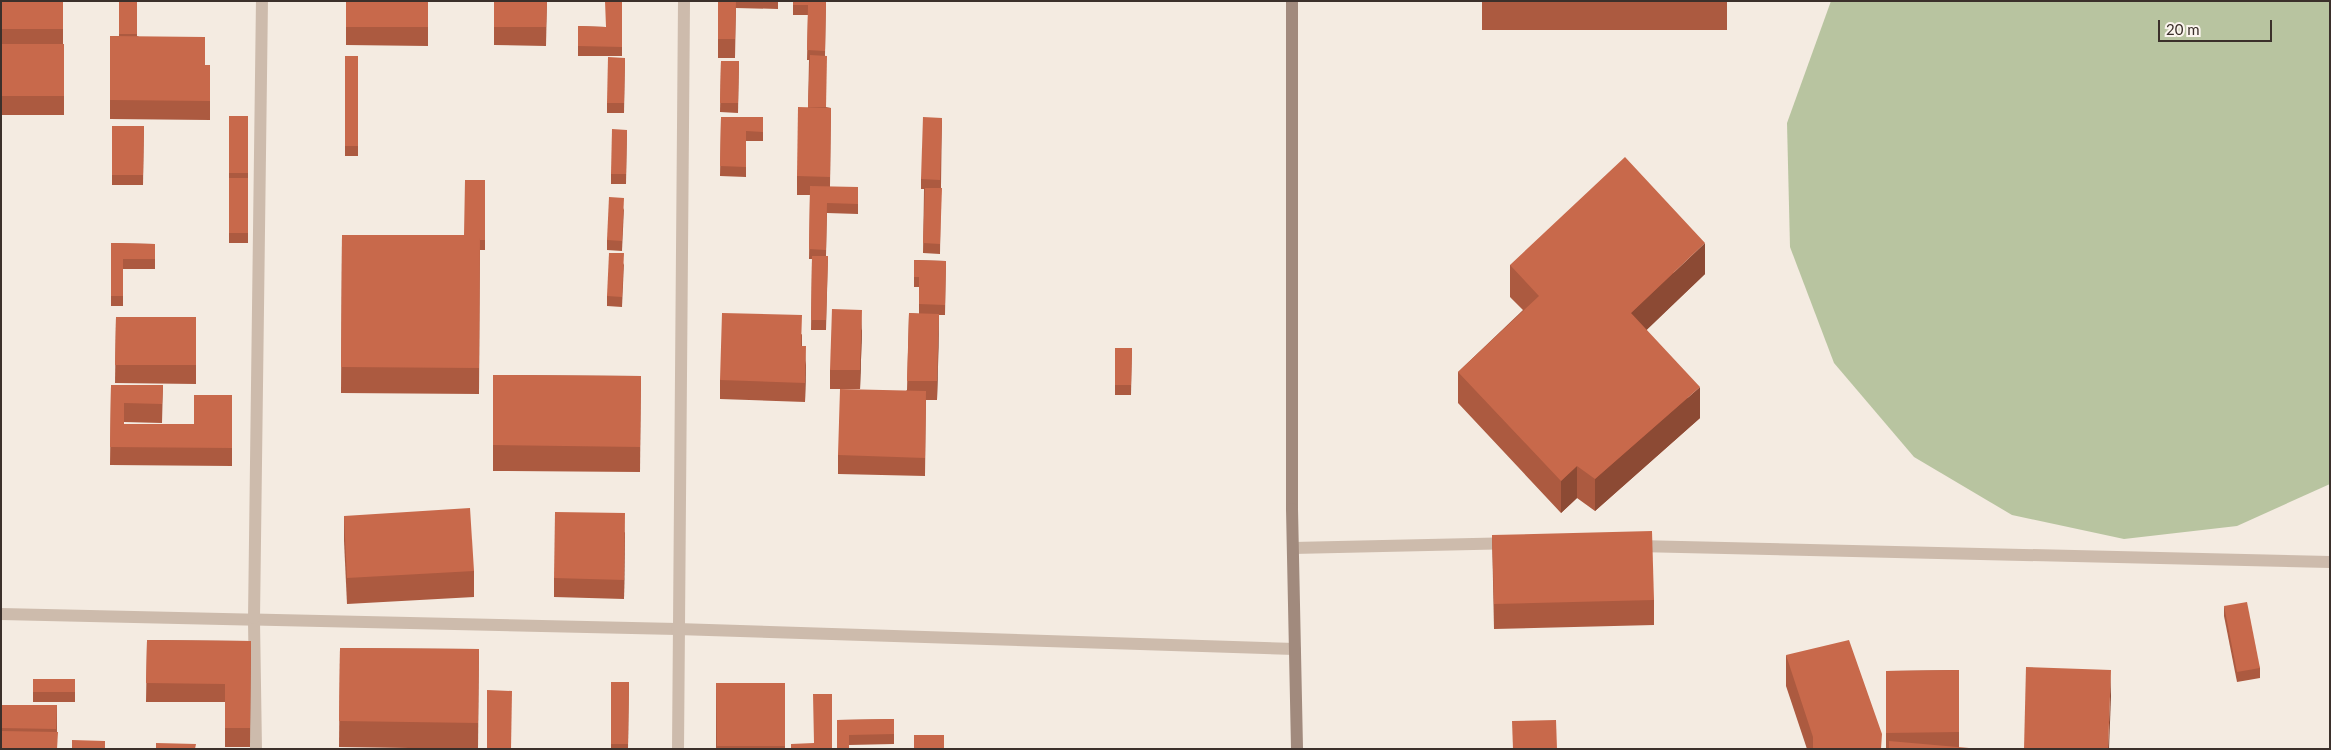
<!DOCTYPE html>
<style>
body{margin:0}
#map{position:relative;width:2331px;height:750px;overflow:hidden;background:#f4ebe1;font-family:Lato,sans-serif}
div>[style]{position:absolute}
.green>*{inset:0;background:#b8c4a0}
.street>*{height:12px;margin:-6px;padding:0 6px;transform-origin:6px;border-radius:6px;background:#cdbbac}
.secondary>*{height:12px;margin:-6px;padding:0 6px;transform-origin:6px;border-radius:6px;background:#a18a7d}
.wall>*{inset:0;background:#ac5a40}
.shaded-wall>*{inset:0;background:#8c4a34}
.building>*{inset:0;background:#c8694b}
span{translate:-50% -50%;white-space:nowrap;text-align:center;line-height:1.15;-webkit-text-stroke:4px #fbf5ee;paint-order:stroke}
.frame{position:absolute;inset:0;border:2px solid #3b302b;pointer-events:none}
.scale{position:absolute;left:2158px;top:20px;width:114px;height:22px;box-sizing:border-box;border:2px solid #3b302b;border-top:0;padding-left:6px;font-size:15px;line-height:18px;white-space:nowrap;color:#3b302b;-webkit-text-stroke:4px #fbf5ee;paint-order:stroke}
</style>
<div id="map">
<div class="green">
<div style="clip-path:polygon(1831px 1px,2330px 1px,2330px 484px,2237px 526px,2124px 539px,2012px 515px,1914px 457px,1834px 363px,1790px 247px,1787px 123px)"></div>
</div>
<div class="street">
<div style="left:1637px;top:546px;width:693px;rotate:1.32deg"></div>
<div style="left:1293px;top:548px;width:214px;rotate:-1.3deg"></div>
<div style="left:1px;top:614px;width:676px;rotate:1.27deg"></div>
<div style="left:677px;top:629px;width:618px;rotate:1.85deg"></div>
<div style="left:256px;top:749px;width:131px;rotate:-90.9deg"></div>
<div style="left:254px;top:618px;width:617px;rotate:-89.26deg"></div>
<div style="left:678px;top:749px;width:748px;rotate:-89.54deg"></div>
</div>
<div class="secondary">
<div style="left:1292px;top:1px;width:508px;rotate:90deg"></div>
<div style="left:1292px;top:509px;width:240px;rotate:88.8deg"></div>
</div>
<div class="wall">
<div style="clip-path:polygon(1px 1px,63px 1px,63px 44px,64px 44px,64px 115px,1px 115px)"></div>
<div style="clip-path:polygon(119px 1px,137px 1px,137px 36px,205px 65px,210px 65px,210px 120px,110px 119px,110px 36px,119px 36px)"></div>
<div style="clip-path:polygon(346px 1px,428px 1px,428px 46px,346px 45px)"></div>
<div style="clip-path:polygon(494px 1px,547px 1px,546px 46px,494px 45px)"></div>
<div style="clip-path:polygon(622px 1px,622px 56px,578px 56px,578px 26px,606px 27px)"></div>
<div style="clip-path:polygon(718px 1px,778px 1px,778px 9px,736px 8px,735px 58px,718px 58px)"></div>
<div style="clip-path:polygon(793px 1px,826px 1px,825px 56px,826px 107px,831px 108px,830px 187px,858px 187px,858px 214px,827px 213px,826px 256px,828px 256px,826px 330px,811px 330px,812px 259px,809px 259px,810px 195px,797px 195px,797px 176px,808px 107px,809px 60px,807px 60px,808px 15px,793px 15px)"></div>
<div style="clip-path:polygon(1482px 1px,1727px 1px,1727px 30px,1482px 30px)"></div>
<div style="clip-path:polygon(345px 56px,358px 56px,358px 156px,345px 156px)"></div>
<div style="clip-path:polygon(625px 58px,624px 113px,607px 113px,607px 103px)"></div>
<div style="clip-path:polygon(721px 61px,739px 61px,738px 113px,720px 112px)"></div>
<div style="clip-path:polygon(229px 116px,248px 116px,248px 243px,229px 243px)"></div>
<div style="clip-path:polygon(721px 117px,763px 117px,763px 141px,746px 141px,746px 177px,720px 176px)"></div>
<div style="clip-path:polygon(942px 118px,940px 254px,923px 253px,924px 189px,921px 189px,921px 179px)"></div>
<div style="clip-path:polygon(112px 126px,144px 126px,143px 185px,112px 185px)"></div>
<div style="clip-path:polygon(627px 130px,626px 184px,611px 184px,611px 174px)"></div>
<div style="clip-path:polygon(485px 180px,485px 250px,480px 250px,479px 394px,341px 393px,342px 235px,464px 235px)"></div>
<div style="clip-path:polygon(624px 208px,622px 251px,607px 250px,607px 240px)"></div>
<div style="clip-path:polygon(111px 243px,155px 244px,155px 269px,123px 269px,123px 306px,111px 306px)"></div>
<div style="clip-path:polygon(914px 260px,946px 261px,945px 315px,939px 315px,937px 400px,926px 400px,925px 476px,838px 474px,838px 455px,907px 390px,909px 313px,919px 314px,919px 287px,914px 287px)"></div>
<div style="clip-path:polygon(624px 263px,622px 307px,607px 306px,607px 296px)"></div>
<div style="clip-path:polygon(1510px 265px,1705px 274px,1646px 330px,1700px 418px,1595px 511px,1577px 498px,1561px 513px,1458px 403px,1458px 372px,1523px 310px,1510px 297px)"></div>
<div style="clip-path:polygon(116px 317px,196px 317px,196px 384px,115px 383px)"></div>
<div style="clip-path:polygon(862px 329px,860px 389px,830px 389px,830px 370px)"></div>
<div style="clip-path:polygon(802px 334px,802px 346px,806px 365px,805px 402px,720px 399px,720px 380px)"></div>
<div style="clip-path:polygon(1115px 348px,1132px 348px,1131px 395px,1115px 395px)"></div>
<div style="clip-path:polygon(493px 375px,641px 376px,640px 472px,493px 471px)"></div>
<div style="clip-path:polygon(111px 385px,163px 385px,162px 423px,124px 422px,124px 424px,194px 424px,232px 395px,232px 466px,110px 465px)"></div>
<div style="clip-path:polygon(344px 516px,474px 571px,474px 597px,347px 604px,344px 541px)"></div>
<div style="clip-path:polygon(625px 532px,624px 599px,554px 597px,554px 578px)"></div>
<div style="clip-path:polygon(1492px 535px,1654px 600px,1654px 625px,1494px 629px)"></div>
<div style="clip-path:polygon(2224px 606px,2260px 668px,2260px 678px,2237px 682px,2224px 616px)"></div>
<div style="clip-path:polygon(147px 640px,251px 641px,250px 747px,225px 747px,225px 702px,146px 702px)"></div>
<div style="clip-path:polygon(340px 648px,479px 649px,478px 749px,339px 747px)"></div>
<div style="clip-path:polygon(1786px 655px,1882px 749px,1807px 749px,1786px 686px)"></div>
<div style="clip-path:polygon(1959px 670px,1959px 748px,1969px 749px,1886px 749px,1886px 671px)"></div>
<div style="clip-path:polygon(33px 679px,75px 679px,75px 702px,33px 702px)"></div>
<div style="clip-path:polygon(611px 682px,629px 682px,628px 749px,611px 749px)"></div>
<div style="clip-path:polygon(716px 683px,785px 683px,785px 749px,716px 749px)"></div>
<div style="clip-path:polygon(1px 705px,57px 705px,57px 732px,1px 749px)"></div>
<div style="clip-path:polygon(894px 719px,894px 744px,849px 745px,837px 720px)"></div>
</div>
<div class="shaded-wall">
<div style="clip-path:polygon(1705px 243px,1705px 274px,1631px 345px,1631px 313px)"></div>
<div style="clip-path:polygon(862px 310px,862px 329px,860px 389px,860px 370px)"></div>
<div style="clip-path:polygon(939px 314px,939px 333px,937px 400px,937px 381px)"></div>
<div style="clip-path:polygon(806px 346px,806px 365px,805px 402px,805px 383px)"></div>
<div style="clip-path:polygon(1700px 387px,1700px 418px,1595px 511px,1595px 479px)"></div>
<div style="clip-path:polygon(1577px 466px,1577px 498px,1561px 513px,1561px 481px)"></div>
<div style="clip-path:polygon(625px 513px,625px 532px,624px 599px,624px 580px)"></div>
<div style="clip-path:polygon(2111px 670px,2111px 696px,2109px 749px,2108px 749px)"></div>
</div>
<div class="building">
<div style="clip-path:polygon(1px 1px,63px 1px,63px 29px,1px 29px)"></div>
<div style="clip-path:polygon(119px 1px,137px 1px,137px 34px,119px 34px)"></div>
<div style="clip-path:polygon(346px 1px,428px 1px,428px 27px,346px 27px)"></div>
<div style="clip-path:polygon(494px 1px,547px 1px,546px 27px,494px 27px)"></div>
<div style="clip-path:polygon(605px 1px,622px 1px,622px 47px,578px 46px,578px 26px,606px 27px)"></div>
<div style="clip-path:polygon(718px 1px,736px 1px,735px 39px,718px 39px)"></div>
<div style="clip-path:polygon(793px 1px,826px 1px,825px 51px,807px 50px,808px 5px,793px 5px)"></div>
<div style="clip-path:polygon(110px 36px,205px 37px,205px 65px,210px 65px,210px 101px,110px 100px)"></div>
<div style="clip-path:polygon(1px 44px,64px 44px,64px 96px,1px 96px)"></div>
<div style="clip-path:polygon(810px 55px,827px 56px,826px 107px,808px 107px)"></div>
<div style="clip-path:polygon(345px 56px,358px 56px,358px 146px,345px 146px)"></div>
<div style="clip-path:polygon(608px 57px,625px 58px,624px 103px,607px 103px)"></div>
<div style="clip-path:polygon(721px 61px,739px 61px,738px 103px,720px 103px)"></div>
<div style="clip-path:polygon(798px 107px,831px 108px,830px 177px,797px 176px)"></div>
<div style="clip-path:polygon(229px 116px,248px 116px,248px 173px,229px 173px)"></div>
<div style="clip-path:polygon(721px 117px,763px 117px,763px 132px,746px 131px,746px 167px,720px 166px)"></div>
<div style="clip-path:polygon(923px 117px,942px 118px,940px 180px,921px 179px)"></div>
<div style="clip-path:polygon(112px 126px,144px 126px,143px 175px,112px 175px)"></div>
<div style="clip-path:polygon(612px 129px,627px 130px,626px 174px,611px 174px)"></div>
<div style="clip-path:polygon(1625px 157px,1705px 243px,1631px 313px,1700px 387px,1595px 479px,1577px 466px,1561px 481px,1458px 372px,1539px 296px,1510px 265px)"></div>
<div style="clip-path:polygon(229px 178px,248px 178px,248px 233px,229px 233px)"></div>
<div style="clip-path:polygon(465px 180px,485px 180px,485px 240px,480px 240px,480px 235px,464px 235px)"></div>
<div style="clip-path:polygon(810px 186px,858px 187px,858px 204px,827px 203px,826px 250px,809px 249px)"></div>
<div style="clip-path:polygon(925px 188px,942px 188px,940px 244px,923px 243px)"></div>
<div style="clip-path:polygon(609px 197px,624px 198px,622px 241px,607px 240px)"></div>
<div style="clip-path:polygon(342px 235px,480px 235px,479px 368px,341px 367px)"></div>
<div style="clip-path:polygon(111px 243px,155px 244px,155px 259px,123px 259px,123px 296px,111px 296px)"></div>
<div style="clip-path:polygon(609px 253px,624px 253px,622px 297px,607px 296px)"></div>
<div style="clip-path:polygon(812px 256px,828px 256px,826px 320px,811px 320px)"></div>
<div style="clip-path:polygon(914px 260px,946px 261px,945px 305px,919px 304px,919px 277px,914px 277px)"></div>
<div style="clip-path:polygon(832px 309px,862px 310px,860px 370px,830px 370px)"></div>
<div style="clip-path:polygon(722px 313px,802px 315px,801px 346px,806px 346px,805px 383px,720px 380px)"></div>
<div style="clip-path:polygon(909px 313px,939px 314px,937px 381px,907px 381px)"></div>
<div style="clip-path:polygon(116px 317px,196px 317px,196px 365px,115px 365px)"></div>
<div style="clip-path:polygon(1115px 348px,1132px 348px,1131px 385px,1115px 385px)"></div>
<div style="clip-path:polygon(493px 375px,641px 376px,640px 447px,493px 445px)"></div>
<div style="clip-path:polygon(111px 385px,163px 385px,162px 404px,124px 403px,124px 424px,194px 424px,194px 395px,232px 395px,232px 448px,110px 447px)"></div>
<div style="clip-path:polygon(840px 389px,926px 391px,925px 458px,838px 455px)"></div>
<div style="clip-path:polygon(470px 508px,474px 571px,347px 578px,344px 516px)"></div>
<div style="clip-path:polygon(555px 512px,625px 513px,624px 580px,554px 578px)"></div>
<div style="clip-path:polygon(1652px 531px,1654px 600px,1494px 604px,1492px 535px)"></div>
<div style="clip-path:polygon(2247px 602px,2260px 668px,2237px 672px,2224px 606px)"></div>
<div style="clip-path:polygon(147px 640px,251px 641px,250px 728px,225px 728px,225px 684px,146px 683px)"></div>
<div style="clip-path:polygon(1849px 640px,1882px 734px,1881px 749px,1813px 749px,1813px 737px,1786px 655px)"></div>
<div style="clip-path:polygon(340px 648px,479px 649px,478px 723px,339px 721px)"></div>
<div style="clip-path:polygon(2026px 667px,2111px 670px,2108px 749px,2024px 749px)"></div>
<div style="clip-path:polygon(1959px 670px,1959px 732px,1886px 733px,1886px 671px)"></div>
<div style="clip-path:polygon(33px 679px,75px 679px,75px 692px,33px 692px)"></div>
<div style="clip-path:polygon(611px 682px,629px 682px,628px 744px,611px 744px)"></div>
<div style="clip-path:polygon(716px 683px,785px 683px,785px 746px,717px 746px)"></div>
<div style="clip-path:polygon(487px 690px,512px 691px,511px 749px,487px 749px)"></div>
<div style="clip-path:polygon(813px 694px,832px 694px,832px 749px,791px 749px,791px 744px,814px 743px)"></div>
<div style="clip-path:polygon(1px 705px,57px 705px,56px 729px,1px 728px)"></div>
<div style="clip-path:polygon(894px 719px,894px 734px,849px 735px,849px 749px,837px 749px,837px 720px)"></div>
<div style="clip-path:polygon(1556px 720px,1557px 749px,1513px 749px,1512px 721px)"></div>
<div style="clip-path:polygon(1px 731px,58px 732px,57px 749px,1px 749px)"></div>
<div style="clip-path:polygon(914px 735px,944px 735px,944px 749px,914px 749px)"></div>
<div style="clip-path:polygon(72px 740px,105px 741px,105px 749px,72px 749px)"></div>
<div style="clip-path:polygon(1889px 741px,1969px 748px,1969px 749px,1889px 749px)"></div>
<div style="clip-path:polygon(156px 743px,196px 744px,195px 749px,156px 749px)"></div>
</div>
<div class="frame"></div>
<div class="scale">20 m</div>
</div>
